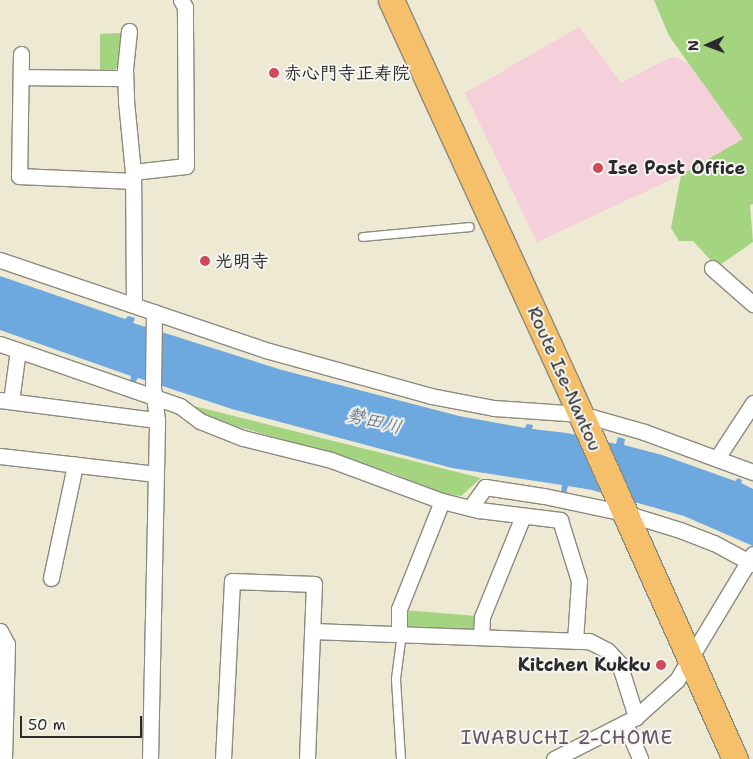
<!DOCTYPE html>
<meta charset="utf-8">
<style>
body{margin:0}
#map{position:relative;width:753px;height:759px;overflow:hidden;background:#eee9d3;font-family:"Shantell Sans","Klee One",sans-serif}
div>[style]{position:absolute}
.built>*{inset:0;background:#f5cfd9}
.green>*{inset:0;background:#a5d481}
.water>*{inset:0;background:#6da9de}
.roads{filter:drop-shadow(1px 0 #8c8a7f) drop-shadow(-1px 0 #8c8a7f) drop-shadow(0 1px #8c8a7f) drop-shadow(0 -1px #8c8a7f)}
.lane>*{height:8px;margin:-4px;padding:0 4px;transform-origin:4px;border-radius:4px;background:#fff}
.street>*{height:15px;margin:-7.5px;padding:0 7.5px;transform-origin:7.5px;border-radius:7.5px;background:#fff}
.primary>*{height:25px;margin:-12.5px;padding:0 12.5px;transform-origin:12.5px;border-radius:12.5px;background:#f6c06b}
.dots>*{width:14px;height:14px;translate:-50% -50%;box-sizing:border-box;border:2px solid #f6f6f2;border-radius:50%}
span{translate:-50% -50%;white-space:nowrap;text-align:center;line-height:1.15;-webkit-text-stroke:4px #f6f6f2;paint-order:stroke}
.poi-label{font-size:18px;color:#2b2b2b;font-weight:700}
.left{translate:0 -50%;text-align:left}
.right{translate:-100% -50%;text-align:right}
.street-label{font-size:18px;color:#2b2b2b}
.water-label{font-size:19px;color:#42576a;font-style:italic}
.neighbourhood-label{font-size:19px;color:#625564;letter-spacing:1px}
.north{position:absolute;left:683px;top:20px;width:50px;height:50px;-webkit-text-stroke:4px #f6f6f2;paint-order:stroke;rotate:268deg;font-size:14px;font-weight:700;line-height:20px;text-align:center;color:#2b2b2b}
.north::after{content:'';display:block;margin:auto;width:18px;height:22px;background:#2b2b2b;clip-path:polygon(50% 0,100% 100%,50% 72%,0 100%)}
.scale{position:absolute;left:20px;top:716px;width:122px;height:22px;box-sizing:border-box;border:2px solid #2b2b2b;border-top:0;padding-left:6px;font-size:15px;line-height:18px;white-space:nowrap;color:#2b2b2b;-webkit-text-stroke:4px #f6f6f2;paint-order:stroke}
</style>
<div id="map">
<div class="built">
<div style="clip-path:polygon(579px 27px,621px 83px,667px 59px,675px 57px,690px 64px,744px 139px,681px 175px,537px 242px,465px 93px)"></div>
</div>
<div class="green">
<div style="clip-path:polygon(654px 0,753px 0,753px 204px,750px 205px,753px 242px,717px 267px,693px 241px,679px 241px,671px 228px,681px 175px,743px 139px,669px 36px)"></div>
<div style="clip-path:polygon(121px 33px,121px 63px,114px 71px,100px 70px,100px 34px)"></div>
<div style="clip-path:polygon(190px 405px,481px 478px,461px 496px,434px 492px,395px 474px,337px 455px,208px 418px)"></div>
<div style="clip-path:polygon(404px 610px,477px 616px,476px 630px,404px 626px)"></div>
</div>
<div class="water">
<div style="clip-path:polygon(0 276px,125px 319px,128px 316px,135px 318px,133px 323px,282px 370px,459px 416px,525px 428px,527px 424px,533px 425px,532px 429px,567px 433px,616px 444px,618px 437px,625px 439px,624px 445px,662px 455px,735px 481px,738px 478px,742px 480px,741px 483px,753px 489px,753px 546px,684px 516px,592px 490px,568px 486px,566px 493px,561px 492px,562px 485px,452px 468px,232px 409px,138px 378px,135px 383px,130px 382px,131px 376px,0 330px)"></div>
</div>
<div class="roads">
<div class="lane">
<div style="left:363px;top:237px;width:107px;rotate:-5.3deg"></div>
<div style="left:401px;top:759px;width:80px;rotate:-93.6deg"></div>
<div style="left:396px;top:679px;width:46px;rotate:-82.6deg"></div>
</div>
<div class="street">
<div style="left:129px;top:31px;width:38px;rotate:96deg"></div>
<div style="left:125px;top:69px;width:32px;rotate:88deg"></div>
<div style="left:126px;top:101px;width:71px;rotate:84.4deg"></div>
<div style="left:21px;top:54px;width:122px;rotate:90.9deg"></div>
<div style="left:19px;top:176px;width:114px;rotate:2.5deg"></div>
<div style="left:21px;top:77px;width:104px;rotate:0.6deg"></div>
<div style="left:0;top:260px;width:284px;rotate:18.7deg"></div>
<div style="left:269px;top:351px;width:168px;rotate:15.5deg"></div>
<div style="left:431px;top:396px;width:64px;rotate:10.8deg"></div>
<div style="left:494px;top:408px;width:87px;rotate:3.9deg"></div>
<div style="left:581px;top:414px;width:66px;rotate:15.9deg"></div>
<div style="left:644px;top:432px;width:116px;rotate:20.2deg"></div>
<div style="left:712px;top:268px;width:55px;rotate:41.3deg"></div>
<div style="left:134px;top:305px;width:133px;rotate:-90.4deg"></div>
<div style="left:133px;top:172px;width:53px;rotate:-6.5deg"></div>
<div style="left:186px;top:166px;width:159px;rotate:-90.4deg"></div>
<div style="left:185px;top:7px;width:8px;rotate:-120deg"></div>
<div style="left:0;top:344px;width:190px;rotate:19deg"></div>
<div style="left:180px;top:406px;width:25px;rotate:37deg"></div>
<div style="left:200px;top:421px;width:46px;rotate:21.6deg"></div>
<div style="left:243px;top:438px;width:91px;rotate:14deg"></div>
<div style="left:331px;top:460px;width:118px;rotate:20.3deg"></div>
<div style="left:442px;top:501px;width:38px;rotate:14deg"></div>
<div style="left:479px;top:510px;width:82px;rotate:7deg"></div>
<div style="left:560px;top:520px;width:64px;rotate:72.7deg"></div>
<div style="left:579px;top:581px;width:60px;rotate:93.8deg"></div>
<div style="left:0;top:400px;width:158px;rotate:7.3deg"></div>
<div style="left:11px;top:401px;width:51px;rotate:-82.2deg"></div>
<div style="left:0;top:456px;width:157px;rotate:6.6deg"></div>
<div style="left:717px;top:458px;width:66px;rotate:-56.8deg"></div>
<div style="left:470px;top:508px;width:26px;rotate:-54deg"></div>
<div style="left:485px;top:487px;width:60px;rotate:8.7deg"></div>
<div style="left:544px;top:496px;width:83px;rotate:11.9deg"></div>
<div style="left:625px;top:513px;width:58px;rotate:17.2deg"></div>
<div style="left:680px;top:530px;width:36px;rotate:21deg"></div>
<div style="left:714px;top:543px;width:44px;rotate:28.3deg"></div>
<div style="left:51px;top:578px;width:116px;rotate:-78deg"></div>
<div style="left:0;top:631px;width:15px;rotate:62deg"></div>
<div style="left:7px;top:644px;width:115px;rotate:91.5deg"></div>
<div style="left:312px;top:631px;width:277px;rotate:2.1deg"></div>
<div style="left:589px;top:641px;width:20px;rotate:27deg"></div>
<div style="left:607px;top:650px;width:18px;rotate:47deg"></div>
<div style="left:619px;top:663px;width:57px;rotate:72.5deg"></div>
<div style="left:399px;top:633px;width:24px;rotate:-90deg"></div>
<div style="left:399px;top:609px;width:116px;rotate:-68.3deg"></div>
<div style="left:481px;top:637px;width:20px;rotate:-87deg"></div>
<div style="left:482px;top:617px;width:109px;rotate:-67.9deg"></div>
<div style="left:625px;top:723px;width:39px;rotate:67deg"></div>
<div style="left:150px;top:759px;width:339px;rotate:-88.8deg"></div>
<div style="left:157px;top:420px;width:34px;rotate:-97deg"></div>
<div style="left:153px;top:386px;width:74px;rotate:-89.2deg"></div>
<div style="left:223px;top:759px;width:178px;rotate:-87.1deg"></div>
<div style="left:232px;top:581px;width:82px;rotate:2.1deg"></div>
<div style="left:314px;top:584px;width:175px;rotate:92.3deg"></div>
<div style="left:554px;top:759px;width:92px;rotate:-27.1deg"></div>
<div style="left:636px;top:717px;width:55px;rotate:-42.1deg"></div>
<div style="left:677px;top:680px;width:147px;rotate:-58.9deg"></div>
</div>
<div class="primary">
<div style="left:391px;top:0;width:469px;rotate:65.4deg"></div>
<div style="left:586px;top:426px;width:365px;rotate:65.9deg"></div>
</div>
</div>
<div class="dots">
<div style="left:274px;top:73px;background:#d1495b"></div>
<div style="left:598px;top:168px;background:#d1495b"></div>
<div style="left:205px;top:261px;background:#d1495b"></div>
<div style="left:661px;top:665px;background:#d1495b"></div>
</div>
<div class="poi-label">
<span class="left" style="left:284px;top:73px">赤心門寺正寿院</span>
<span class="left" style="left:608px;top:168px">Ise Post Office</span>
<span class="left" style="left:215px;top:261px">光明寺</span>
<span class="right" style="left:651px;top:665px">Kitchen Kukku</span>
</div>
<div class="street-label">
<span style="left:564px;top:379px;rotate:66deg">Route Ise-Nantou</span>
</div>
<div class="water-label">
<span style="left:374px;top:421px;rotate:14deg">勢田川</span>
</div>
<div class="neighbourhood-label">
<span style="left:567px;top:738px">IWABUCHI 2-CHOME</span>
</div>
<div class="north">N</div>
<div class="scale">50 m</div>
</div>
